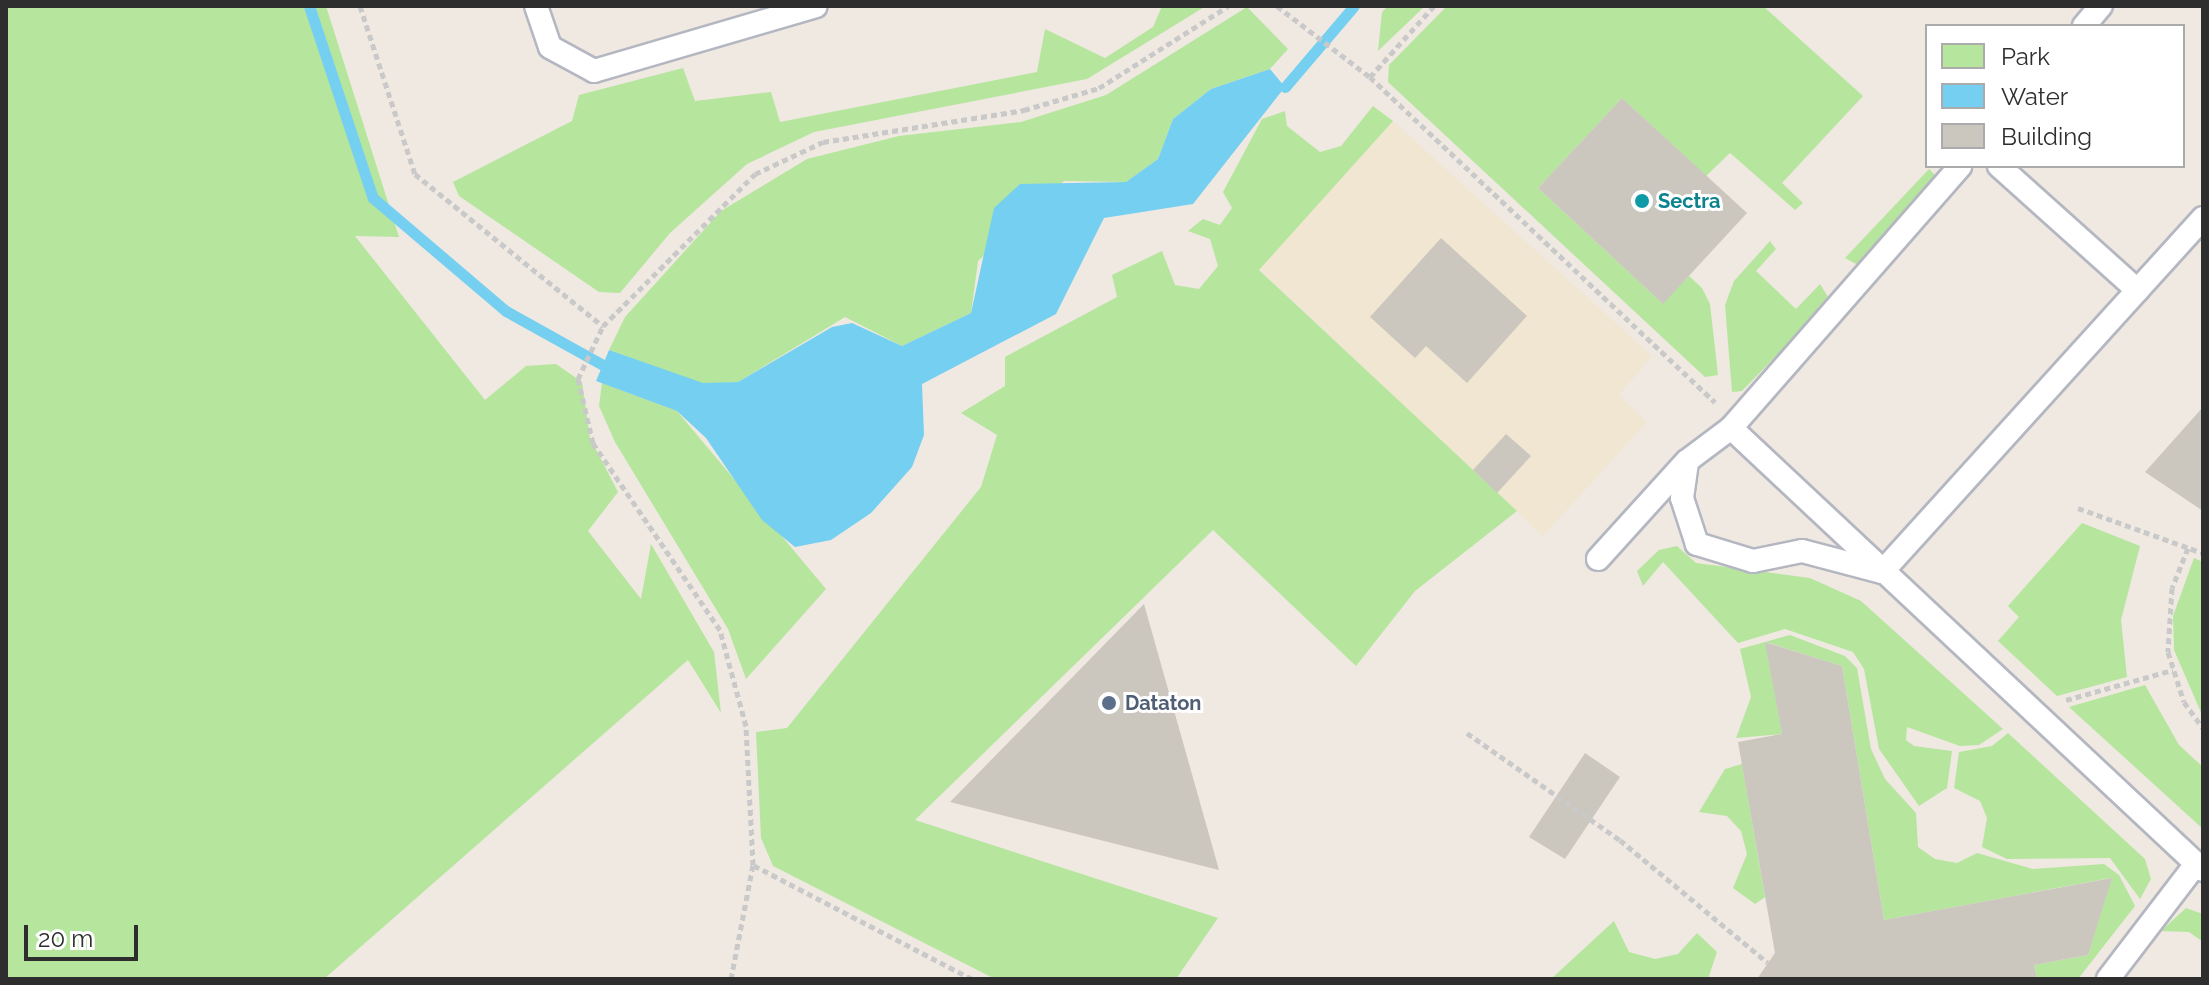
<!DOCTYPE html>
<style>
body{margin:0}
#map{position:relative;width:2209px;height:985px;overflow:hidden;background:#efe9e1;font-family:Raleway,sans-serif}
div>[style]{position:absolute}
.education>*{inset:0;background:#f0e6d1}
.green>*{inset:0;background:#b6e59e}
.water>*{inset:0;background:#75cff0}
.stream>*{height:11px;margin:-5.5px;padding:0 5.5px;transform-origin:5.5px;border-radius:5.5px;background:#75cff0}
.building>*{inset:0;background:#cbc7bf}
.path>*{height:5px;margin-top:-2.5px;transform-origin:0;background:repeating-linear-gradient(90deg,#c9c9c9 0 6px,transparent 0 10px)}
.roads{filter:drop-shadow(2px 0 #b4b7c1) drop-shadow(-2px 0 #b4b7c1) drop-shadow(0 2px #b4b7c1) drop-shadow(0 -2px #b4b7c1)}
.lane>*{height:22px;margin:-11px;padding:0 11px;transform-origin:11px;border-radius:11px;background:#fff}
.dots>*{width:22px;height:22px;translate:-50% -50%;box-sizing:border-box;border:4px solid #fff;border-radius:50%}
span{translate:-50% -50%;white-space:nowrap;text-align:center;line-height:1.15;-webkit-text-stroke:6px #fff;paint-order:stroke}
.culture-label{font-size:20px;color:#0d838f;font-weight:700}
.left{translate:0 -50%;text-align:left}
.service-label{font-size:20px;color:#4e5e75;font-weight:700}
.frame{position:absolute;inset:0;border:8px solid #2e2e2e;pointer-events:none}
.legend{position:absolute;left:1925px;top:24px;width:260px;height:144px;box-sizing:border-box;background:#fff;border:2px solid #ababab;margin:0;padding:10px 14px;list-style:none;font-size:24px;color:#2e2e2e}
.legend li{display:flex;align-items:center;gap:16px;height:40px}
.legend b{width:40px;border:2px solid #ababab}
.scale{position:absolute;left:24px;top:925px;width:114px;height:36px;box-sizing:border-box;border:4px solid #2e2e2e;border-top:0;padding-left:10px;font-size:24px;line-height:28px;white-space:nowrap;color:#2e2e2e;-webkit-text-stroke:6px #fff;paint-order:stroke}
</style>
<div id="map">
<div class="education">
<div style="clip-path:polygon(1393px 121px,1652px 356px,1619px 395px,1647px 422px,1543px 536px,1259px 269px)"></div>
</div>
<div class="green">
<div style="clip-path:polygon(6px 6px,326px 6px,399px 237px,355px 236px,485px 400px,526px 366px,556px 364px,582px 382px,590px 438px,618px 492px,588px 531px,641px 599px,651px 544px,714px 652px,721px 713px,688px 660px,324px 979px,6px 979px)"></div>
<div style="clip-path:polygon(1162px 6px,1206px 6px,1087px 79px,814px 132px,747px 164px,670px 233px,620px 293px,599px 292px,459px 196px,453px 182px,572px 121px,579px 95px,683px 68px,695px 101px,771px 92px,780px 122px,1037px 72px,1045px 29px,1105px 58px,1153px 27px)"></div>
<div style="clip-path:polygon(1388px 6px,1425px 6px,1378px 51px,1382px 12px)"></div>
<div style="clip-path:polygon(1447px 6px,1763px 6px,1863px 96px,1782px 183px,1803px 203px,1795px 210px,1730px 153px,1706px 176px,1622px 98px,1538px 188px,1662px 303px,1689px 276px,1702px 288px,1710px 304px,1718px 375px,1705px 377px,1388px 82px,1389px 65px)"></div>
<div style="clip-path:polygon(1247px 7px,1288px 49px,1270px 69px,1211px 89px,1173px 119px,1158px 159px,1126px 182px,1064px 181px,978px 261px,971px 313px,902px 346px,845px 317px,738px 382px,703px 384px,609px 350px,625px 317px,721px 211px,807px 159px,899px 136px,1021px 122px,1106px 95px)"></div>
<div style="clip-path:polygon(1373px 106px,1393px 121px,1259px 270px,1517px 511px,1415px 591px,1356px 666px,1213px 530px,915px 820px,1218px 918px,1176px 979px,995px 979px,773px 866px,761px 838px,756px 732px,787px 728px,981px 487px,997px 435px,961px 413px,1005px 386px,1005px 357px,1117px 297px,1112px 275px,1162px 251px,1175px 285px,1199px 289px,1218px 266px,1210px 239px,1188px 231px,1203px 219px,1220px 225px,1232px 208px,1223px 192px,1262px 119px,1285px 111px,1287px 126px,1320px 152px,1341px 146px)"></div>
<div style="clip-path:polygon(1929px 169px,1938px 178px,1858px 265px,1845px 258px)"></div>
<div style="clip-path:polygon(1770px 241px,1776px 249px,1756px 271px,1796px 309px,1820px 284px,1830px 300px,1742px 391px,1732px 392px,1725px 305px,1734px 281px)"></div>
<div style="clip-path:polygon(602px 383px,677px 411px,826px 589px,746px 679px,728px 629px,615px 442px,599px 406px)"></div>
<div style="clip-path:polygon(2082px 523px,2140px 546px,2121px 620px,2127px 677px,2057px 696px,1998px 641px,2019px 617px,2008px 606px)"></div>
<div style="clip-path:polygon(1677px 546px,1696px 563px,1810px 578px,1861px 601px,2003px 729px,1979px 745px,1960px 746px,1907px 727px,1906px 740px,1914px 746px,1952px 751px,1947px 788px,1919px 806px,1879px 749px,1864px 669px,1853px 652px,1785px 629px,1738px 643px,1663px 562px,1643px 586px,1637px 571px,1659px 550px)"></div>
<div style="clip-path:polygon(2194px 558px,2203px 562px,2203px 717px,2174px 650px,2173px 616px)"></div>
<div style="clip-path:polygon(1790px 635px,1845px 656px,1857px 668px,1871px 749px,1885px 779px,1916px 813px,1918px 847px,1935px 859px,1957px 863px,1977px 853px,2033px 869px,2104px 864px,2119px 875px,2135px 906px,2078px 979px,2037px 979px,2034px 965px,2088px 955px,2111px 878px,1884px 920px,1842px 666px,1766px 642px,1782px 734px,1736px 738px,1751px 697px,1740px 649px)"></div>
<div style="clip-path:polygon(2145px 685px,2179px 745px,2203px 767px,2203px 829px,2069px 707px)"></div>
<div style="clip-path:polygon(2008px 733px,2145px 859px,2151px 879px,2140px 899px,2110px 858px,2007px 859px,1982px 847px,1987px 818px,1980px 801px,1954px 788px,1959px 752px,1992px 746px)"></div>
<div style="clip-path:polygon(1742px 764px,1765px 897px,1755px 904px,1733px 888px,1747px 854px,1741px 831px,1727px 816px,1699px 812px,1725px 769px)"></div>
<div style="clip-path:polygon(2186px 908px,2203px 914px,2203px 942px,2189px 932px,2161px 931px)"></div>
<div style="clip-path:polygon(1614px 921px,1629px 952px,1655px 959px,1678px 954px,1697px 933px,1717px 952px,1708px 979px,1551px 979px)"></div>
</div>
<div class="water">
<div style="clip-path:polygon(1270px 69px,1285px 87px,1193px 204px,1104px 218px,1056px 314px,922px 384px,924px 435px,912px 467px,871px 513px,831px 540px,795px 547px,762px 520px,706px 438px,677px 411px,596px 381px,609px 350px,703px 383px,738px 382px,832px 327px,852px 323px,902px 346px,971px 313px,994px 208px,1020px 184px,1126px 182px,1158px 159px,1173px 119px,1211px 89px)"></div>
</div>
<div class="stream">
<div style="left:309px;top:6px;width:202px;rotate:71.6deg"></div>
<div style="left:373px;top:198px;width:175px;rotate:40.4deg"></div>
<div style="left:506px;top:311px;width:111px;rotate:29.1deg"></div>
<div style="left:1285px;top:87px;width:106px;rotate:-49.6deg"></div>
</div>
<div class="building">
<div style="clip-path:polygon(1622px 98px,1747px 213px,1663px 304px,1538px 188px)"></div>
<div style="clip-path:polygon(1441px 238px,1527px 316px,1467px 383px,1426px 346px,1415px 358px,1370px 317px)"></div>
<div style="clip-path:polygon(2203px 407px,2203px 511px,2145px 472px)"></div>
<div style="clip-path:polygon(1506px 434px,1531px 456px,1497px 493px,1473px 470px)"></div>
<div style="clip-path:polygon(1144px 604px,1219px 870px,950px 802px)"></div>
<div style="clip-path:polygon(1765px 642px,1842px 666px,1884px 920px,2112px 878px,2088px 955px,2034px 965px,2037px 979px,1757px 979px,1775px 953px,1738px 742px,1782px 734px)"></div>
<div style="clip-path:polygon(1585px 753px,1620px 777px,1565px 859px,1529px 837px)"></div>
</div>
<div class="path">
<div style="left:360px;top:6px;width:177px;rotate:71.9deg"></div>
<div style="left:415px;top:174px;width:242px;rotate:39deg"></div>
<div style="left:1277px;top:6px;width:117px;rotate:37.4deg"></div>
<div style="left:1370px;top:77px;width:474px;rotate:43.3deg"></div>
<div style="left:1370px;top:77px;width:96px;rotate:-48deg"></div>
<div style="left:2078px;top:508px;width:133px;rotate:19.8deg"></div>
<div style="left:2188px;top:548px;width:43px;rotate:111.8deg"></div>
<div style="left:2172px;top:588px;width:64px;rotate:93.6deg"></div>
<div style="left:2168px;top:652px;width:52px;rotate:72.3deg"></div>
<div style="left:2184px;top:702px;width:32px;rotate:54deg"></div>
<div style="left:2066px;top:700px;width:111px;rotate:-15.7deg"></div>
<div style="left:1467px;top:733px;width:187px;rotate:35deg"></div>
<div style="left:1620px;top:840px;width:192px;rotate:39.7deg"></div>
<div style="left:731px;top:979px;width:116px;rotate:-79.1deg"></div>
<div style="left:972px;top:979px;width:247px;rotate:-152.5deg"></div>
<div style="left:753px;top:865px;width:139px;rotate:-92.9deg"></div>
<div style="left:746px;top:726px;width:99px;rotate:-105.2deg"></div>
<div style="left:720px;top:630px;width:226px;rotate:-124.2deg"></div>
<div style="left:593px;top:443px;width:66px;rotate:-103.2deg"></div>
<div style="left:578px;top:379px;width:59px;rotate:-64.7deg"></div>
<div style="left:603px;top:326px;width:215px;rotate:-45deg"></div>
<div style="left:755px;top:174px;width:75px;rotate:-25.2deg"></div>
<div style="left:823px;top:142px;width:204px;rotate:-9deg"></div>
<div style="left:1024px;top:110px;width:78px;rotate:-16.3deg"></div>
<div style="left:1099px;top:88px;width:153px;rotate:-32.4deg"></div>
</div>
<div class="roads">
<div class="lane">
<div style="left:536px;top:6px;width:43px;rotate:71.1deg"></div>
<div style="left:550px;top:47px;width:50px;rotate:28.6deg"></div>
<div style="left:594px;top:71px;width:231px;rotate:-16.3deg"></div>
<div style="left:2084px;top:26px;width:26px;rotate:-50deg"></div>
<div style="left:1999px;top:166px;width:186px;rotate:41.9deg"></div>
<div style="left:1731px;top:428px;width:647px;rotate:43.12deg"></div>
<div style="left:1598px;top:559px;width:132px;rotate:-47.8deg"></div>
<div style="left:1882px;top:572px;width:83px;rotate:-165.3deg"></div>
<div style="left:1802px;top:551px;width:50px;rotate:168.5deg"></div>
<div style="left:1753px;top:561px;width:59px;rotate:-163.1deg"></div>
<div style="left:1697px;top:544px;width:48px;rotate:-108.1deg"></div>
<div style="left:1682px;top:498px;width:37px;rotate:-82deg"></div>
<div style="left:1687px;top:461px;width:55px;rotate:-36.9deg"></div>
<div style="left:1731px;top:428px;width:348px;rotate:-48.8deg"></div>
<div style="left:1882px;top:572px;width:478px;rotate:-47.8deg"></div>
<div style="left:2108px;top:979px;width:145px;rotate:-52.6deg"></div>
</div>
</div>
<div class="dots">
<div style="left:1642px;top:201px;background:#0f9aa8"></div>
<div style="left:1109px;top:703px;background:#5c6f8a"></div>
</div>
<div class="culture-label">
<span class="left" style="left:1658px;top:201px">Sectra</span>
</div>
<div class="service-label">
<span class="left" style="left:1125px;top:703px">Dataton</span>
</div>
<div class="frame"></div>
<ul class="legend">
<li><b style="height:22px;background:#b6e59e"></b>Park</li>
<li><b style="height:22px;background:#75cff0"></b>Water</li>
<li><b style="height:22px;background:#cbc7bf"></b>Building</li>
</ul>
<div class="scale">20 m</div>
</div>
